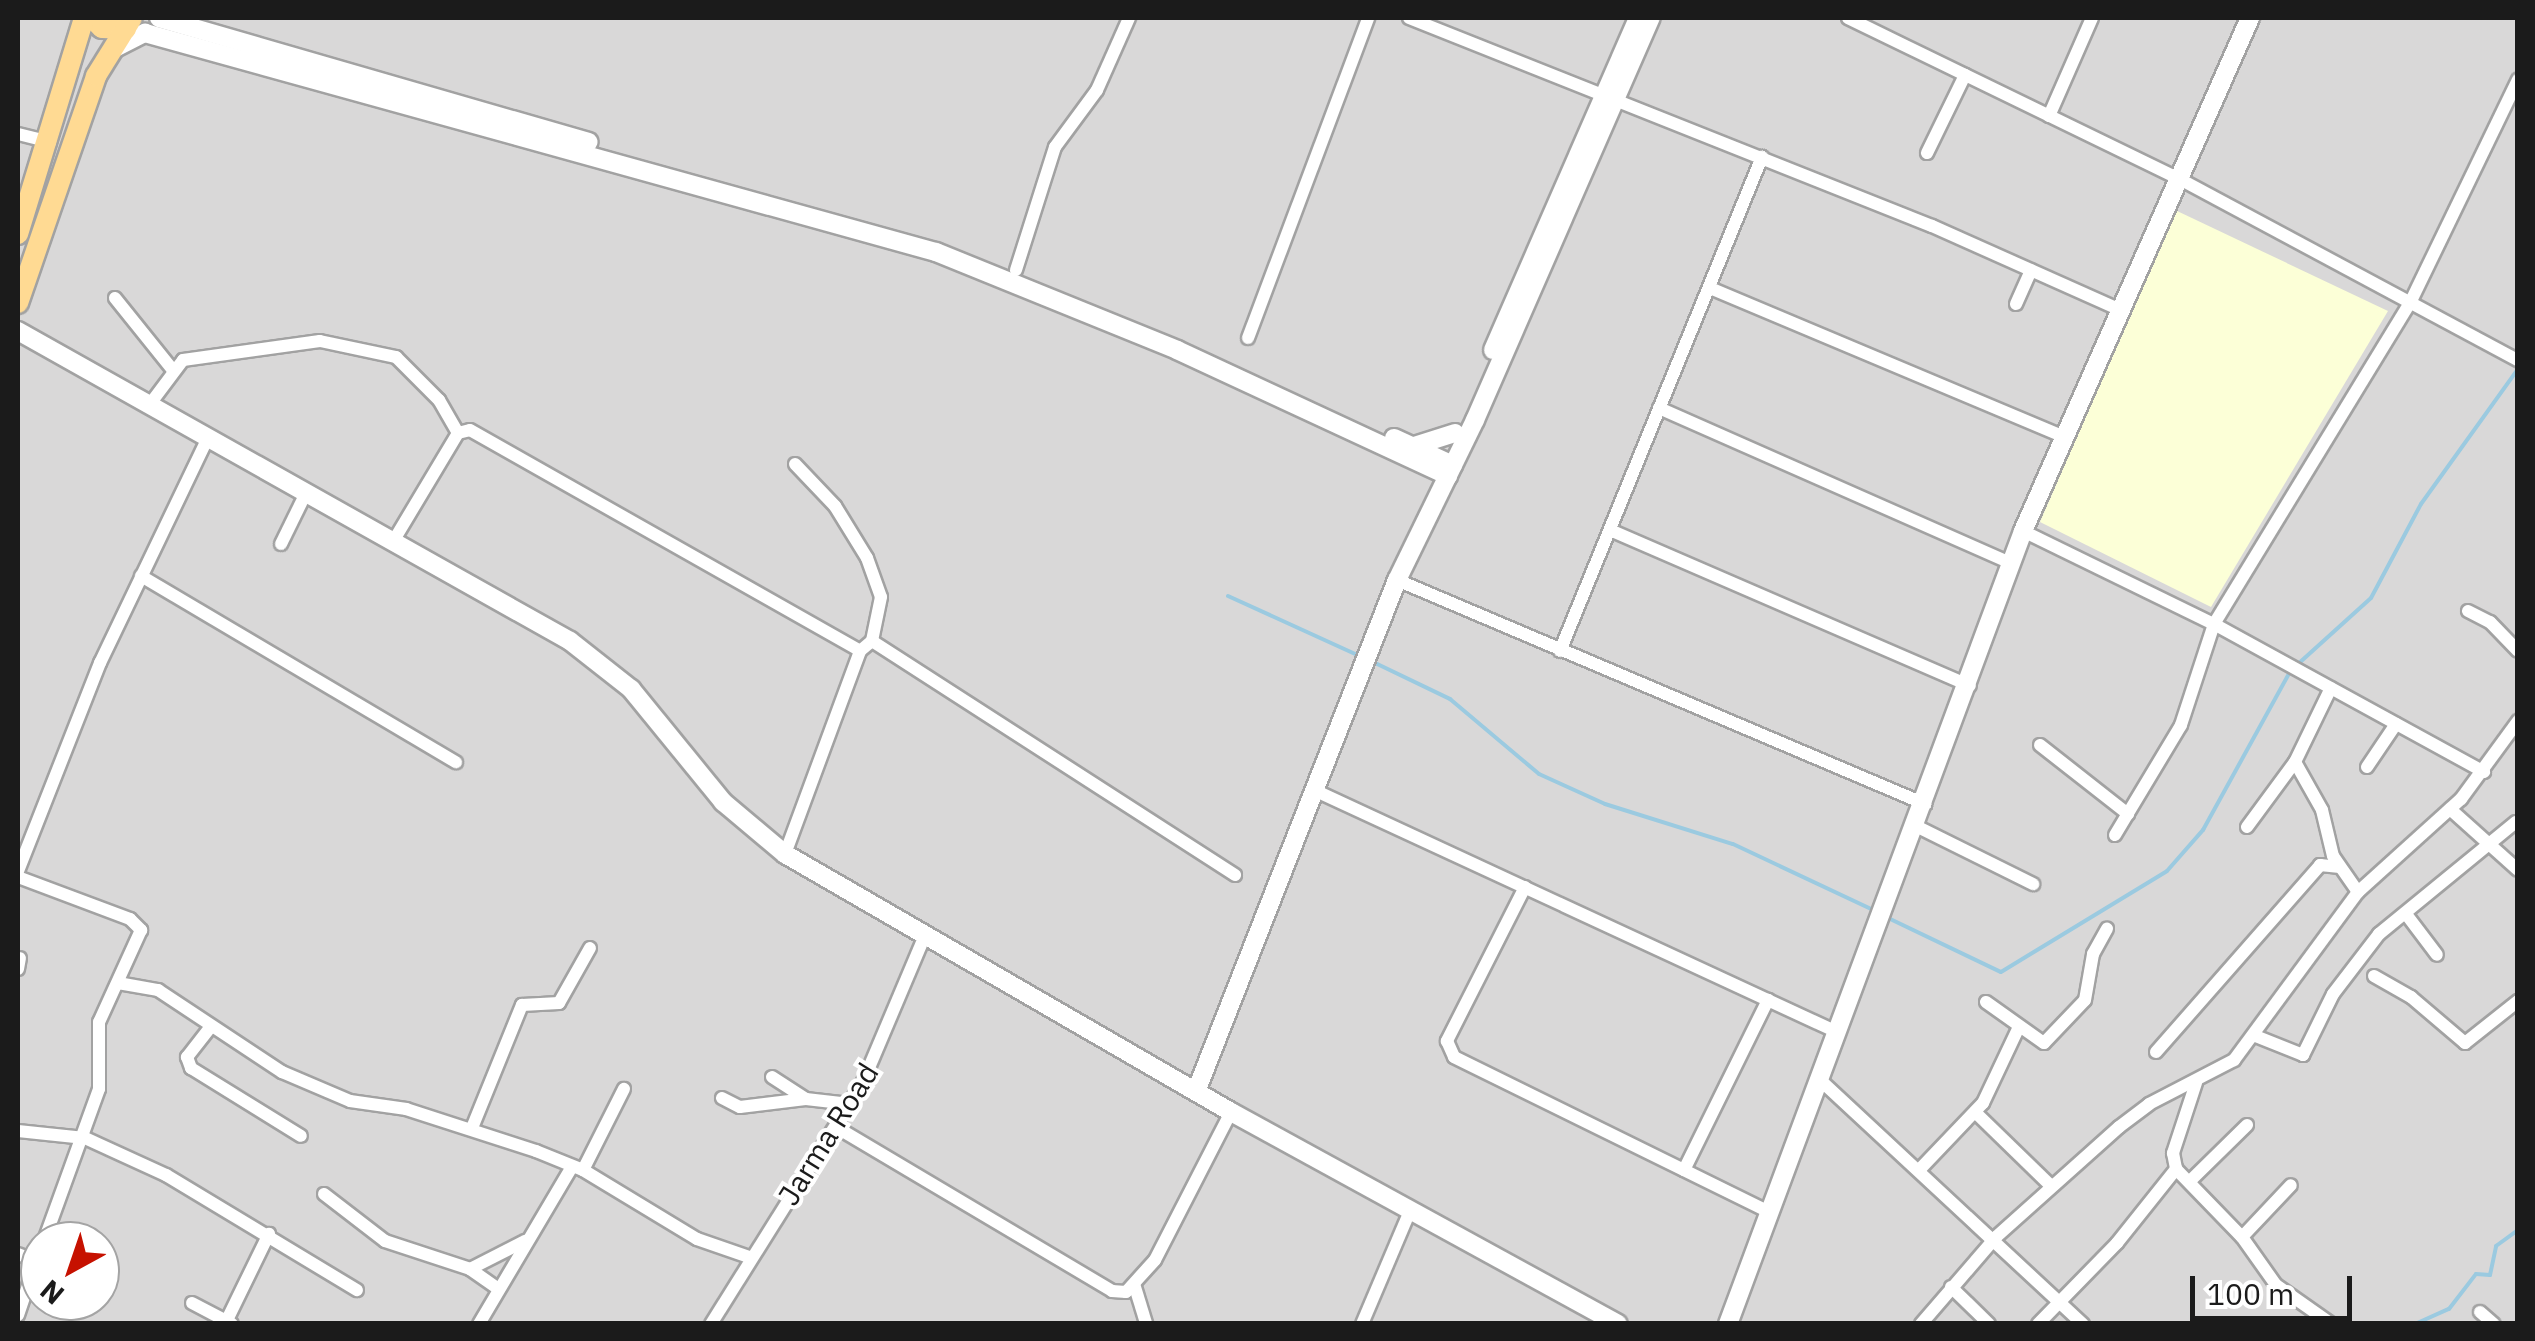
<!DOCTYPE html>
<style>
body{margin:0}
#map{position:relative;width:2535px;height:1341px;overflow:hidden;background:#eeeadf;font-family:"IBM Plex Sans",sans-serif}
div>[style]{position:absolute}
.residential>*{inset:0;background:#d9d8d8}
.education>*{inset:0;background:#fcffd7}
.stream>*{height:4px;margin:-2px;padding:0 2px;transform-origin:2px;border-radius:2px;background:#9bcae0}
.roads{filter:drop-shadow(2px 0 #a2a2a2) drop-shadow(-2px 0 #a2a2a2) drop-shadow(0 2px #a2a2a2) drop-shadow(0 -2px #a2a2a2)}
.minor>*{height:12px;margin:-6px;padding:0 6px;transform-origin:6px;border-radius:6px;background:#fff}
.tertiary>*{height:18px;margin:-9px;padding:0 9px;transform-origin:9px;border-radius:9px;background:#fff}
.primary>*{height:20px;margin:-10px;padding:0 10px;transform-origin:10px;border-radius:10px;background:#ffda93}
span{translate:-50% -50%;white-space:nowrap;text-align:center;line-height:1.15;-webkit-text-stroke:8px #fff;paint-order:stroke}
.street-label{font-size:30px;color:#1b1b1b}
.frame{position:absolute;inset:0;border:20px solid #1b1b1b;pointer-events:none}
.north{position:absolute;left:20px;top:1221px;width:100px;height:100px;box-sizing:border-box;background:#fff;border:2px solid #a4a4a4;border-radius:50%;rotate:220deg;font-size:28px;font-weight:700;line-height:40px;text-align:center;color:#1b1b1b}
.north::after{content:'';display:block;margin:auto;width:35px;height:45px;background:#c61100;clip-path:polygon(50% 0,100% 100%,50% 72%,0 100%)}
.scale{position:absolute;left:2190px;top:1276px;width:162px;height:45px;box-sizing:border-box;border:5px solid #1b1b1b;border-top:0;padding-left:12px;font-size:30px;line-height:35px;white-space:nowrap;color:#1b1b1b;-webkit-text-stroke:8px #fff;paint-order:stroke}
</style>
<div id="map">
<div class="residential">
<div style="clip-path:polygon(evenodd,18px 18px,2517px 18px,2517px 1323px,18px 1323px,18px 18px,40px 1241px,100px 1241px,100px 1301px,40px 1301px,40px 1241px)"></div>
</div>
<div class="education">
<div style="clip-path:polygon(2175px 210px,2388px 311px,2211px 607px,2040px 522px)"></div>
</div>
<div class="stream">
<div style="left:1228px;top:596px;width:147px;rotate:24.5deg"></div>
<div style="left:1371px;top:661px;width:88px;rotate:25.7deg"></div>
<div style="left:1450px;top:699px;width:116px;rotate:40.1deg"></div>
<div style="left:1539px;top:774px;width:72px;rotate:24.4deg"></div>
<div style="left:1605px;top:804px;width:134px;rotate:17.4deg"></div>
<div style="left:1733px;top:844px;width:155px;rotate:25.2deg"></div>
<div style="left:2298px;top:664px;width:98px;rotate:-42.1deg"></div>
<div style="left:2371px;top:598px;width:106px;rotate:-62deg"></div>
<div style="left:2421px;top:504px;width:166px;rotate:-54.3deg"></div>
<div style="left:1886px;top:917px;width:127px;rotate:25.6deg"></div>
<div style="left:2001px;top:972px;width:194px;rotate:-31.3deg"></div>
<div style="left:2167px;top:871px;width:55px;rotate:-48.7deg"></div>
<div style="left:2203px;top:830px;width:183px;rotate:-61.2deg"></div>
<div style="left:2415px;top:1324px;width:37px;rotate:-24deg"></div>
<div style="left:2449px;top:1309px;width:44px;rotate:-52.4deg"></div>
<div style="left:2476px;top:1274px;width:14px;rotate:4deg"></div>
<div style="left:2490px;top:1275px;width:30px;rotate:-78deg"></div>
<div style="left:2496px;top:1246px;width:27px;rotate:-36deg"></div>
</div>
<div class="roads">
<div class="minor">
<div style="left:1409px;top:18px;width:563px;rotate:21.69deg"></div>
<div style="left:1932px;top:226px;width:204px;rotate:24deg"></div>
<div style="left:1848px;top:18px;width:367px;rotate:25.9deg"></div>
<div style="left:2178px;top:178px;width:386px;rotate:28.2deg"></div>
<div style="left:2049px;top:116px;width:107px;rotate:-66.3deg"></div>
<div style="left:18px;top:134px;width:33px;rotate:14deg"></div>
<div style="left:1927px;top:153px;width:87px;rotate:-64deg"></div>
<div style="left:1016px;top:270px;width:129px;rotate:-72.4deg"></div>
<div style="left:1055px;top:147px;width:71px;rotate:-53.6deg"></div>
<div style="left:1097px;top:90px;width:79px;rotate:-66deg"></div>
<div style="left:1710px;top:288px;width:382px;rotate:22.8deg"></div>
<div style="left:115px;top:298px;width:91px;rotate:51.2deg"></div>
<div style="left:2016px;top:304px;width:37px;rotate:-66deg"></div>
<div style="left:1248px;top:338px;width:342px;rotate:-69.4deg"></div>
<div style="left:150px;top:404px;width:55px;rotate:-53.1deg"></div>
<div style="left:183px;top:360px;width:138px;rotate:-7.9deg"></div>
<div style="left:320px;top:341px;width:78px;rotate:11.9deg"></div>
<div style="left:396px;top:357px;width:61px;rotate:45deg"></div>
<div style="left:439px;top:400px;width:38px;rotate:60deg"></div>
<div style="left:1659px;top:408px;width:385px;rotate:23.8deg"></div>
<div style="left:795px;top:464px;width:58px;rotate:46.4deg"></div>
<div style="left:835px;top:506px;width:61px;rotate:58.4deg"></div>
<div style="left:867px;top:558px;width:41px;rotate:70.3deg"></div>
<div style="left:881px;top:597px;width:45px;rotate:101.6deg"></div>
<div style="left:1610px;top:530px;width:392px;rotate:23.4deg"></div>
<div style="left:2023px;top:531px;width:212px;rotate:26deg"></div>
<div style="left:2214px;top:624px;width:308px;rotate:28.7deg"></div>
<div style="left:394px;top:540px;width:125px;rotate:-59.1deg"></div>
<div style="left:458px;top:433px;width:12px;rotate:-14deg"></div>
<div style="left:470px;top:430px;width:448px;rotate:29.5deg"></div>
<div style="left:281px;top:544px;width:59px;rotate:-63.9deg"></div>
<div style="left:141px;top:576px;width:366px;rotate:30.6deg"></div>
<div style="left:1397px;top:580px;width:574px;rotate:22.99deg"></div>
<div style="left:2468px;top:611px;width:25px;rotate:27deg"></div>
<div style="left:2490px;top:622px;width:40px;rotate:46deg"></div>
<div style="left:1560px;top:651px;width:534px;rotate:-67.76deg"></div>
<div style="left:2040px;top:745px;width:112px;rotate:38.1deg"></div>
<div style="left:2295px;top:762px;width:55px;rotate:60.6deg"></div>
<div style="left:2322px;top:810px;width:47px;rotate:76.6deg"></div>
<div style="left:2333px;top:856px;width:44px;rotate:55.2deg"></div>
<div style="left:2367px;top:767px;width:52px;rotate:-56deg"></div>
<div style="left:1314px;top:790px;width:576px;rotate:24.83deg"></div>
<div style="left:2450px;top:809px;width:91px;rotate:41.9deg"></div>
<div style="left:1916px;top:826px;width:131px;rotate:26.4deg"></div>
<div style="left:2247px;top:827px;width:81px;rotate:-53.6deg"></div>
<div style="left:2295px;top:762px;width:82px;rotate:-64.1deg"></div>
<div style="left:2115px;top:835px;width:128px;rotate:-59deg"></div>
<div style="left:2181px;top:725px;width:106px;rotate:-71.9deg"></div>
<div style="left:2214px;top:624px;width:378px;rotate:-58.6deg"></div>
<div style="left:2411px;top:301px;width:246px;rotate:-64.2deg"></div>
<div style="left:785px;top:854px;width:216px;rotate:-69.7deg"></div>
<div style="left:860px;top:651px;width:16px;rotate:-40deg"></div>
<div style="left:872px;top:641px;width:432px;rotate:32.8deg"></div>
<div style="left:18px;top:871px;width:224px;rotate:-68.5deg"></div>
<div style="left:100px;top:663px;width:252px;rotate:-64.4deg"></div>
<div style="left:18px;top:877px;width:120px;rotate:20.6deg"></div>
<div style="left:130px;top:919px;width:16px;rotate:45deg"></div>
<div style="left:141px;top:930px;width:101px;rotate:114.5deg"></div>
<div style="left:99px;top:1022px;width:67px;rotate:90deg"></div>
<div style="left:99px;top:1089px;width:162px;rotate:109.9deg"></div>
<div style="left:1525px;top:887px;width:173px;rotate:116.9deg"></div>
<div style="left:1447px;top:1041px;width:17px;rotate:66deg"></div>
<div style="left:1454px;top:1057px;width:351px;rotate:26.2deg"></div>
<div style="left:2406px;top:914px;width:51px;rotate:52.9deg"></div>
<div style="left:18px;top:969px;width:11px;rotate:-80deg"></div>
<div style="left:2374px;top:976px;width:43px;rotate:29.6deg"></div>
<div style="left:2411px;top:997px;width:71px;rotate:40.4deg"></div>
<div style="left:2465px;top:1043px;width:68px;rotate:-38.4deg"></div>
<div style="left:118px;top:983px;width:41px;rotate:9.9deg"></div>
<div style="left:158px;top:990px;width:149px;rotate:33.5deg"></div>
<div style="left:282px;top:1072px;width:74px;rotate:23.1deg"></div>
<div style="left:350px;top:1101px;width:57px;rotate:8.1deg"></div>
<div style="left:406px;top:1109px;width:137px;rotate:17.9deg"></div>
<div style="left:536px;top:1151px;width:51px;rotate:22deg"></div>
<div style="left:583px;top:1170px;width:133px;rotate:31.2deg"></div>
<div style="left:697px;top:1239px;width:55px;rotate:19.1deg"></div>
<div style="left:1986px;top:1002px;width:71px;rotate:35.3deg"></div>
<div style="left:2044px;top:1043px;width:59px;rotate:-46.4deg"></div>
<div style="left:2085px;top:1000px;width:47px;rotate:-80.1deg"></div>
<div style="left:2093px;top:954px;width:29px;rotate:-61deg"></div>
<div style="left:209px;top:1029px;width:36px;rotate:128deg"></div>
<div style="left:187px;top:1057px;width:12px;rotate:70deg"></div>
<div style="left:191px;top:1068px;width:129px;rotate:31.7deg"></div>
<div style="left:2253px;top:1035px;width:54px;rotate:21.8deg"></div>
<div style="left:2303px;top:1055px;width:68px;rotate:-63.8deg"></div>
<div style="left:2333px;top:994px;width:76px;rotate:-52.5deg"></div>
<div style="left:2379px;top:934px;width:177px;rotate:-39.3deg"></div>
<div style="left:2156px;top:1052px;width:249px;rotate:-48.7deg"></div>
<div style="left:2320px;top:865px;width:20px;rotate:6deg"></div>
<div style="left:772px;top:1077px;width:40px;rotate:32.9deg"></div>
<div style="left:1818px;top:1078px;width:362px;rotate:42.9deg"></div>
<div style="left:2196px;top:1083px;width:74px;rotate:108.2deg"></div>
<div style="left:2173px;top:1153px;width:16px;rotate:79deg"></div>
<div style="left:2176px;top:1169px;width:95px;rotate:45.9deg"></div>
<div style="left:2242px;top:1237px;width:59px;rotate:54.7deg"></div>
<div style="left:2276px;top:1285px;width:66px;rotate:35.1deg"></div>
<div style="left:722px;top:1098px;width:20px;rotate:27deg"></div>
<div style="left:740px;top:1107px;width:66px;rotate:-6.9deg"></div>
<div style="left:806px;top:1099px;width:44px;rotate:6.5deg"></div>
<div style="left:1975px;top:1112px;width:106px;rotate:44.2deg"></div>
<div style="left:836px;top:1127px;width:321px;rotate:30.7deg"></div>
<div style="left:1112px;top:1291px;width:14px;rotate:4deg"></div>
<div style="left:1126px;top:1292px;width:43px;rotate:-47.8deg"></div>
<div style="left:1155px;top:1260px;width:166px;rotate:-62.8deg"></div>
<div style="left:472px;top:1128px;width:133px;rotate:-67.9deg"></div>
<div style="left:522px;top:1005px;width:37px;rotate:-3deg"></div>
<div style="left:559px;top:1003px;width:63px;rotate:-60.6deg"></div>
<div style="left:18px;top:1131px;width:67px;rotate:6deg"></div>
<div style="left:85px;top:1138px;width:89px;rotate:24.6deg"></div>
<div style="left:166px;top:1175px;width:223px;rotate:31.1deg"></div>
<div style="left:1921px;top:1168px;width:90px;rotate:-46.4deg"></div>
<div style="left:1983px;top:1103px;width:84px;rotate:-64.7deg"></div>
<div style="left:583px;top:1170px;width:91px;rotate:-63.2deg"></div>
<div style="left:1684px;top:1170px;width:190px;rotate:-63.7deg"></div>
<div style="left:2190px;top:1181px;width:80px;rotate:-44.5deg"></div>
<div style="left:324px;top:1194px;width:77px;rotate:37.6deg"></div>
<div style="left:385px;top:1241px;width:89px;rotate:18.2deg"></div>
<div style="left:470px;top:1269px;width:35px;rotate:35deg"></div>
<div style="left:2242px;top:1237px;width:71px;rotate:-46.7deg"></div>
<div style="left:18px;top:1254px;width:19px;rotate:21deg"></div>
<div style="left:470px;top:1269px;width:62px;rotate:-27deg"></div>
<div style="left:1135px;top:1287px;width:39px;rotate:73deg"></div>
<div style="left:1951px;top:1287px;width:53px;rotate:44.2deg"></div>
<div style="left:192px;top:1303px;width:45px;rotate:27.7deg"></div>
<div style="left:2480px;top:1312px;width:18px;rotate:41deg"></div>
<div style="left:18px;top:1315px;width:69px;rotate:-71.3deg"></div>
<div style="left:227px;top:1320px;width:96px;rotate:-64deg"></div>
<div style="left:479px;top:1324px;width:179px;rotate:-59.4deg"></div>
<div style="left:711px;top:1324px;width:286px;rotate:-57.9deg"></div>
<div style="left:863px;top:1082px;width:160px;rotate:-67.1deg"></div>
<div style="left:1362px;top:1324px;width:123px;rotate:-67deg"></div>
<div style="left:1921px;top:1324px;width:115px;rotate:-49.2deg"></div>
<div style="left:1996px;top:1237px;width:165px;rotate:-41.8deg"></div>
<div style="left:2119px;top:1127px;width:38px;rotate:-37deg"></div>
<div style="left:2149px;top:1104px;width:96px;rotate:-27.4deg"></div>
<div style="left:2234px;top:1060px;width:209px;rotate:-53.6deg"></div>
<div style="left:2358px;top:892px;width:139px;rotate:-42.1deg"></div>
<div style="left:2461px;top:799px;width:97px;rotate:-53.8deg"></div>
<div style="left:2038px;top:1324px;width:113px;rotate:-45.7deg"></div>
<div style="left:2117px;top:1243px;width:95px;rotate:-51.4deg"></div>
</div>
<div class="tertiary">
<div style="left:159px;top:18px;width:447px;rotate:16.1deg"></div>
<div style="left:115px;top:48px;width:34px;rotate:-27deg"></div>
<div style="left:145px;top:33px;width:821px;rotate:15.48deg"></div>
<div style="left:936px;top:252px;width:260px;rotate:22.1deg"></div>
<div style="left:1177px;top:350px;width:299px;rotate:24.9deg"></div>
<div style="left:18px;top:331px;width:633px;rotate:29.32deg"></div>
<div style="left:570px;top:641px;width:78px;rotate:38.2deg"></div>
<div style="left:631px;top:689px;width:146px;rotate:50.8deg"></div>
<div style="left:723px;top:802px;width:81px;rotate:40deg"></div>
<div style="left:785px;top:854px;width:515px;rotate:30.05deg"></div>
<div style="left:1231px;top:1112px;width:441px;rotate:28.7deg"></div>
<div style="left:1493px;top:350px;width:362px;rotate:-66.4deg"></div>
<div style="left:1394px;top:438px;width:65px;rotate:24.6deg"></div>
<div style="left:1414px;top:446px;width:43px;rotate:-17.6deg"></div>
<div style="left:1197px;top:1089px;width:547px;rotate:-68.55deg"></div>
<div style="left:1397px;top:580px;width:178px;rotate:-64deg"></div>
<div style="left:1475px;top:420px;width:439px;rotate:-66.4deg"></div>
<div style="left:1728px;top:1324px;width:846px;rotate:-69.59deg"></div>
<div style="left:2023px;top:531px;width:561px;rotate:-66.13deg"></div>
</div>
<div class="primary">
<div style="left:92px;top:18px;width:14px;rotate:45deg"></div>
<div style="left:102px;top:28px;width:24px;rotate:2deg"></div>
<div style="left:18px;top:234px;width:226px;rotate:-73deg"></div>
<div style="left:18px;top:303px;width:240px;rotate:-71deg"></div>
<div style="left:96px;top:76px;width:68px;rotate:-58.2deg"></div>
</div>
</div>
<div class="street-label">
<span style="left:828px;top:1134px;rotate:-58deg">Jarma Road</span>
</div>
<div class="frame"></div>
<div class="north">N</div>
<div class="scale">100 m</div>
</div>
